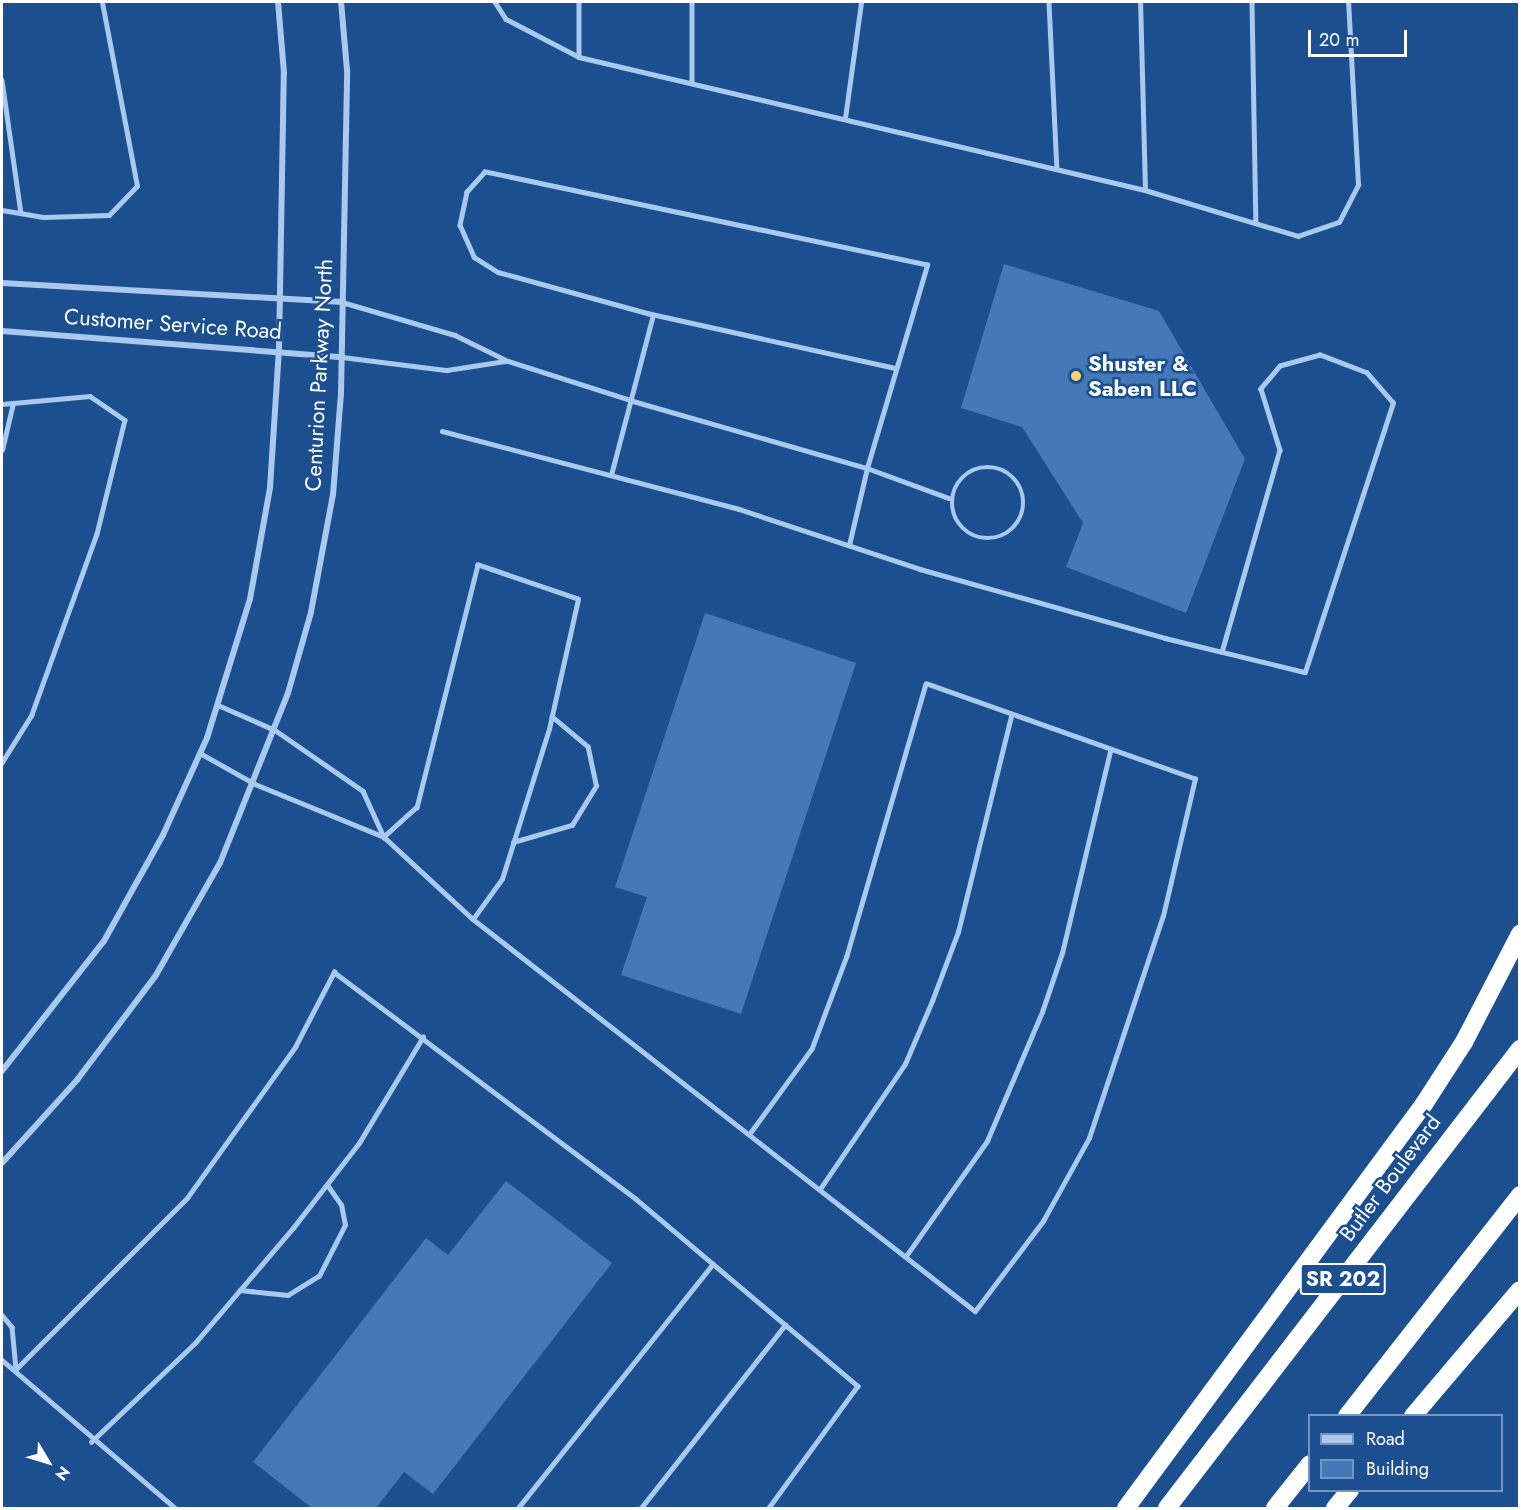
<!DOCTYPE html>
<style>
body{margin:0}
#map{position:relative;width:1521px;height:1510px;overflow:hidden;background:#1b4f8f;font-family:Jost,sans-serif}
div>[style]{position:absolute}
.building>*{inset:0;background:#4478b7}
.lane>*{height:4.5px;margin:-2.25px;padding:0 2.25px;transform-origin:2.25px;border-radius:2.25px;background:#a9c9ee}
.lane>.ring{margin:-2.25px;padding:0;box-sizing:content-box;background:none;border:4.5px solid #a9c9ee;border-radius:50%}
.street>*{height:6px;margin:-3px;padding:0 3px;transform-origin:3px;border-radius:3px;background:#a9c9ee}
.highway>*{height:18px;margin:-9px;padding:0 9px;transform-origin:9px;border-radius:9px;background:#fff}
.dots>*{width:16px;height:16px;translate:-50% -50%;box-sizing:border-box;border:3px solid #1b4f8f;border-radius:50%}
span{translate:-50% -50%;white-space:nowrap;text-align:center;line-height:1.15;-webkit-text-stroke:5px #1b4f8f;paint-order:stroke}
.shield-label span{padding:2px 4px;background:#1b4f8f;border:2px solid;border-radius:4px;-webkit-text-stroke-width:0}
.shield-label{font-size:21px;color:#fff;font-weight:700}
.street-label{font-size:22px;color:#fff}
.poi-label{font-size:22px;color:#fff;font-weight:700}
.left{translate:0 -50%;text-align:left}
.frame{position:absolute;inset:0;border:3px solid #fff;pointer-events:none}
.legend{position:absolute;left:1308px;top:1414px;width:195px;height:78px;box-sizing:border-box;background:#1b4f8f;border:2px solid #7695bc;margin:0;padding:8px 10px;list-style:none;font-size:18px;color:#fff}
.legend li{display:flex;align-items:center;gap:12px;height:30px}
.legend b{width:30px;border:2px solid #7695bc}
.north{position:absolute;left:18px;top:1432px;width:60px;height:60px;-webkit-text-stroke:4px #1b4f8f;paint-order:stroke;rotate:128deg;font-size:16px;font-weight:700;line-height:24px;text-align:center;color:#fff}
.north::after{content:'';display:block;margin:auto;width:21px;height:27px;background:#fff;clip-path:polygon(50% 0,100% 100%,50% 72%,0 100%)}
.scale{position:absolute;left:1308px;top:30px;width:99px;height:27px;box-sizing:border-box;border:3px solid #fff;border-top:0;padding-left:8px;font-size:18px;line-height:21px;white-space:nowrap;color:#fff;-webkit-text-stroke:4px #1b4f8f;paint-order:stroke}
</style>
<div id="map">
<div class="building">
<div style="clip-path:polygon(1004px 264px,1159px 311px,1245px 459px,1186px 613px,1066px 567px,1083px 523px,1022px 427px,961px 408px)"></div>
<div style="clip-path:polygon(705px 613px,856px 663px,741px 1014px,621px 975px,647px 897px,615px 887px)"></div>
<div style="clip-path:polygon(506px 1181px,612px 1263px,433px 1494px,404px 1472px,376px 1508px,312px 1508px,253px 1462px,426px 1238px,448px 1255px)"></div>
</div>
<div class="lane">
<div style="left:495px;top:2px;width:20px;rotate:57deg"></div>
<div style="left:506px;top:19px;width:82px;rotate:27.5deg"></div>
<div style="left:579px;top:57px;width:581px;rotate:13.22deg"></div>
<div style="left:1145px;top:190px;width:188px;rotate:-91.5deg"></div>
<div style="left:579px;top:2px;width:55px;rotate:90deg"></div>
<div style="left:692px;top:2px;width:80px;rotate:90deg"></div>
<div style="left:1049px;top:2px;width:167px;rotate:87.3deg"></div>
<div style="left:1252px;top:2px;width:221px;rotate:89deg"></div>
<div style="left:2px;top:80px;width:134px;rotate:81.9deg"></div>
<div style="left:845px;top:118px;width:117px;rotate:-82.1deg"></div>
<div style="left:1145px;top:190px;width:160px;rotate:16.7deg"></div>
<div style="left:1298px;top:236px;width:43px;rotate:-18.9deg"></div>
<div style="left:1339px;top:222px;width:42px;rotate:-62.8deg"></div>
<div style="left:1358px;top:185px;width:183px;rotate:-93.1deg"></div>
<div style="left:2px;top:210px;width:43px;rotate:9.5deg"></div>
<div style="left:44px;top:217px;width:65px;rotate:-1.8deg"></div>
<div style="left:109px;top:215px;width:40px;rotate:-46deg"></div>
<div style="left:137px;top:186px;width:187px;rotate:-100.8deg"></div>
<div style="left:342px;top:302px;width:118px;rotate:16.3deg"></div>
<div style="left:455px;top:335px;width:59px;rotate:26.1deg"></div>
<div style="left:508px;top:361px;width:131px;rotate:17.7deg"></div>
<div style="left:633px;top:401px;width:243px;rotate:16deg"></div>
<div style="left:867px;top:468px;width:212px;rotate:-73.5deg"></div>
<div style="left:927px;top:265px;width:452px;rotate:-168.1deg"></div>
<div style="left:485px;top:172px;width:27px;rotate:132deg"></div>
<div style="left:467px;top:192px;width:34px;rotate:102deg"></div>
<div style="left:460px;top:225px;width:35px;rotate:66deg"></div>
<div style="left:474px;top:257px;width:28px;rotate:32deg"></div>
<div style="left:498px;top:272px;width:155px;rotate:15.4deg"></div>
<div style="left:647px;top:313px;width:255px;rotate:12.5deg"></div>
<div style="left:342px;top:357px;width:106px;rotate:7.1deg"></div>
<div style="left:447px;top:370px;width:60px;rotate:-8.7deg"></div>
<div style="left:2px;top:404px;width:88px;rotate:-5.2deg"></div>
<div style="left:90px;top:396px;width:42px;rotate:34.4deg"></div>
<div style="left:125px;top:420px;width:117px;rotate:103.8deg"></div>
<div style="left:97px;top:534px;width:192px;rotate:109.8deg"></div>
<div style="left:32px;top:715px;width:57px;rotate:122deg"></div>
<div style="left:442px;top:431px;width:307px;rotate:14.7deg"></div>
<div style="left:739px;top:509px;width:191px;rotate:18.3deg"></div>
<div style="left:920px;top:569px;width:255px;rotate:15.7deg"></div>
<div style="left:1165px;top:638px;width:144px;rotate:13.7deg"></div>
<div style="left:1305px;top:672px;width:283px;rotate:-71.9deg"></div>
<div style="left:1393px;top:403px;width:40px;rotate:-131deg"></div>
<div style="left:1367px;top:373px;width:50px;rotate:-159deg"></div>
<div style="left:1320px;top:355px;width:41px;rotate:164.6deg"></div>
<div style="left:1280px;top:366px;width:30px;rotate:130deg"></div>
<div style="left:1261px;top:389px;width:64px;rotate:72.7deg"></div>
<div style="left:1280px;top:450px;width:210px;rotate:106deg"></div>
<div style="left:2px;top:450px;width:48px;rotate:-76.8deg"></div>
<div class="ring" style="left:952px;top:467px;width:67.5px;height:67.5px"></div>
<div style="left:611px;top:475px;width:165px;rotate:-75.3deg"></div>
<div style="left:849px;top:545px;width:79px;rotate:-76.8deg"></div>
<div style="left:867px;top:468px;width:87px;rotate:20.1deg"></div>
<div style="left:218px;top:705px;width:62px;rotate:23.7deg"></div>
<div style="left:275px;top:730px;width:107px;rotate:34.7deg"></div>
<div style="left:363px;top:791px;width:51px;rotate:65.5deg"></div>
<div style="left:200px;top:753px;width:63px;rotate:29.4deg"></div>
<div style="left:255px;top:784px;width:139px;rotate:22.3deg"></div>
<div style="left:384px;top:837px;width:121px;rotate:42.7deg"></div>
<div style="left:473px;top:919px;width:49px;rotate:-54.1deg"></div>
<div style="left:502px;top:879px;width:157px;rotate:-72.6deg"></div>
<div style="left:549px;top:729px;width:133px;rotate:-77.4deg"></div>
<div style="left:578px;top:599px;width:106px;rotate:-161.2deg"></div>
<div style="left:478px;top:565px;width:250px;rotate:104.1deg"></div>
<div style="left:417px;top:807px;width:45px;rotate:137.7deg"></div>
<div style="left:513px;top:842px;width:61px;rotate:-16.1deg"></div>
<div style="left:572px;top:825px;width:46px;rotate:-58.4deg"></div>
<div style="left:596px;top:786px;width:40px;rotate:-102deg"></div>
<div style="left:588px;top:747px;width:47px;rotate:-140.2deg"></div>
<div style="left:473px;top:919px;width:637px;rotate:37.99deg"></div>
<div style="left:975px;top:1311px;width:113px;rotate:-52.9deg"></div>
<div style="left:1043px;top:1221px;width:95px;rotate:-61deg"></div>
<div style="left:1089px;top:1138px;width:234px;rotate:-71.6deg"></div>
<div style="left:1163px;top:916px;width:141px;rotate:-76.9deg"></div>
<div style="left:1195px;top:779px;width:285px;rotate:-160.5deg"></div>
<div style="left:926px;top:684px;width:283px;rotate:106.2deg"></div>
<div style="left:847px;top:956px;width:99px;rotate:110.6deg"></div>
<div style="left:812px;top:1049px;width:105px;rotate:126.1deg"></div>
<div style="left:820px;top:1189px;width:151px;rotate:-55.8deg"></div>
<div style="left:905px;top:1064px;width:69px;rotate:-66.8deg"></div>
<div style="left:932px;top:1001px;width:74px;rotate:-69.4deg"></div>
<div style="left:958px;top:932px;width:222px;rotate:-76.2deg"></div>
<div style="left:906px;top:1256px;width:141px;rotate:-54.8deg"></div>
<div style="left:987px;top:1141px;width:140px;rotate:-66.9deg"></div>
<div style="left:1042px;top:1012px;width:62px;rotate:-71.3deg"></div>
<div style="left:1062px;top:953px;width:208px;rotate:-76.6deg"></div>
<div style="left:240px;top:1290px;width:48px;rotate:5.9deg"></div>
<div style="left:288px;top:1295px;width:36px;rotate:-32deg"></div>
<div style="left:319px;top:1276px;width:57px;rotate:-63deg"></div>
<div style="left:345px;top:1225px;width:20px;rotate:-101deg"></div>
<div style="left:341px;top:1205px;width:24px;rotate:-125deg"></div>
<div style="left:2px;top:1315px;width:16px;rotate:50deg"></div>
<div style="left:12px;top:1327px;width:42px;rotate:84.6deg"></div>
<div style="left:2px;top:1360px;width:228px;rotate:40.5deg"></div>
<div style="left:16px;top:1369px;width:242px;rotate:-45deg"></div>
<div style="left:187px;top:1198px;width:186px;rotate:-54.4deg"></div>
<div style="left:295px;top:1047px;width:85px;rotate:-62.5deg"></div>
<div style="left:334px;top:972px;width:378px;rotate:36.9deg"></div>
<div style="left:636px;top:1199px;width:290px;rotate:40.1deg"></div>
<div style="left:858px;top:1386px;width:151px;rotate:126.1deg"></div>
<div style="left:91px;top:1442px;width:144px;rotate:-43.6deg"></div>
<div style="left:195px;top:1343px;width:151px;rotate:-49.6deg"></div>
<div style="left:293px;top:1228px;width:108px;rotate:-52.2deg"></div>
<div style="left:359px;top:1143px;width:124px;rotate:-58.9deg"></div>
<div style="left:518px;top:1508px;width:312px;rotate:-51.4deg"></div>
<div style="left:641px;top:1508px;width:233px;rotate:-51.8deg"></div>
</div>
<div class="street">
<div style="left:2px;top:283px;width:341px;rotate:3.2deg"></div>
<div style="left:2px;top:331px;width:341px;rotate:4.4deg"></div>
<div style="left:2px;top:1071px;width:165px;rotate:-51.9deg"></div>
<div style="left:104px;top:941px;width:121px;rotate:-60.9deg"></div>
<div style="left:163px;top:835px;width:107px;rotate:-65.6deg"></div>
<div style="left:207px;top:738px;width:145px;rotate:-72.8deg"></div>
<div style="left:250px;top:599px;width:113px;rotate:-79.8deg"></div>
<div style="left:270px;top:488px;width:139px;rotate:-86.3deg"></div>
<div style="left:279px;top:349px;width:276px;rotate:-89deg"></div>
<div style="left:284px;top:73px;width:71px;rotate:-94.8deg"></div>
<div style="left:2px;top:1163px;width:112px;rotate:-47.9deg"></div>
<div style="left:77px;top:1080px;width:131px;rotate:-53deg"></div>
<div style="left:156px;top:975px;width:129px;rotate:-60.3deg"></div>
<div style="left:220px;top:863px;width:183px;rotate:-68.2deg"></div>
<div style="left:288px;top:693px;width:84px;rotate:-74.1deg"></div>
<div style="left:311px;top:612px;width:119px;rotate:-79.4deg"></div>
<div style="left:333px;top:495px;width:101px;rotate:-85.5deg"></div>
<div style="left:341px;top:394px;width:324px;rotate:-88.9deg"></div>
<div style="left:347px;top:70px;width:68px;rotate:-95deg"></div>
</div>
<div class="highway">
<div style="left:1347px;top:1416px;width:281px;rotate:-51.9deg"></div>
<div style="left:1413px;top:1416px;width:165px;rotate:-49.7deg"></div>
<div style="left:1126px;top:1508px;width:502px;rotate:-53.59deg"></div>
<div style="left:1424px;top:1104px;width:74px;rotate:-57.2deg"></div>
<div style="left:1464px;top:1042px;width:122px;rotate:-62.6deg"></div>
<div style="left:1167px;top:1508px;width:579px;rotate:-52.44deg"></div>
<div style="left:1275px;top:1508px;width:56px;rotate:-51.5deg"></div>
<div style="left:1335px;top:1508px;width:23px;rotate:-50deg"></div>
</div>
<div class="dots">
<div style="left:1076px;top:376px;background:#ffd166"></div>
</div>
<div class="shield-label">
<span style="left:1343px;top:1279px">SR 202</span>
</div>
<div class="street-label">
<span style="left:173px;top:324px;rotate:4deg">Customer Service Road</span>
<span style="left:319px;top:375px;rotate:-87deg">Centurion Parkway North</span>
<span style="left:1390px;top:1178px;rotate:-53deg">Butler Boulevard</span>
</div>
<div class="poi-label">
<span class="left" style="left:1088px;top:376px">Shuster &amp;<br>Saben LLC</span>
</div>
<div class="frame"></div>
<ul class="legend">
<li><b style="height:8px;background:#a9c9ee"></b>Road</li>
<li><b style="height:16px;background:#4478b7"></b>Building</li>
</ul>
<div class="north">N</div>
<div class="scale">20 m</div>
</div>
